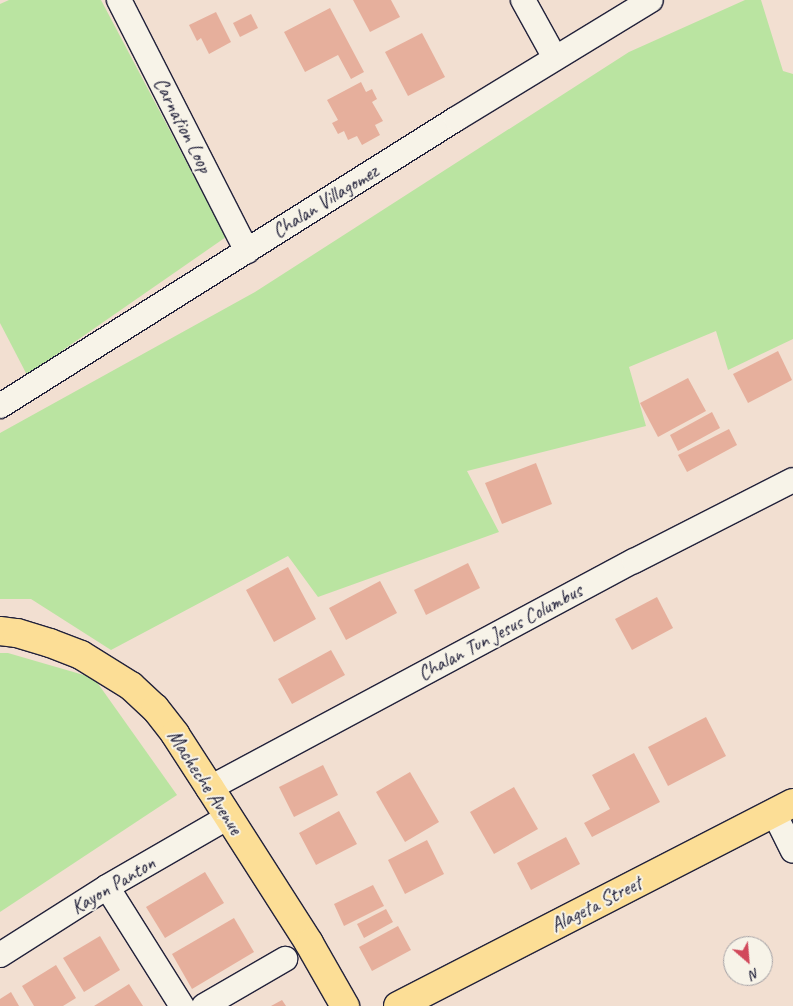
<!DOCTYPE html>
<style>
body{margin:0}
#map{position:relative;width:793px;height:1006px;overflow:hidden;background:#f2dfd1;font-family:Caveat,sans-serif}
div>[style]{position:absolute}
.green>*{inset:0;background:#bae4a1}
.building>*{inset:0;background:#e6af9c}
.roads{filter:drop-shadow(1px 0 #22223b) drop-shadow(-1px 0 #22223b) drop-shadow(0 1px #22223b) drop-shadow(0 -1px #22223b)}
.minor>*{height:24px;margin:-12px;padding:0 12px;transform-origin:12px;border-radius:12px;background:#f7f3e8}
.major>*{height:28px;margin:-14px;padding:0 14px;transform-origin:14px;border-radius:14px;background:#fcde96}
span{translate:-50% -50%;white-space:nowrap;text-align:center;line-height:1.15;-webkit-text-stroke:4px #f7f3e8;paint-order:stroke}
.street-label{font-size:20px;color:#22223b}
.north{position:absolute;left:723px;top:936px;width:50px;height:50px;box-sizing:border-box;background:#f7f3e8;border:1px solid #a29fa3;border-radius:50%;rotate:153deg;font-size:14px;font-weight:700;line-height:20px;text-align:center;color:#22223b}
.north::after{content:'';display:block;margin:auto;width:18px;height:22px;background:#d1495b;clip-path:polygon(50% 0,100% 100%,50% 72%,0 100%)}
</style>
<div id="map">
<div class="green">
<div style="clip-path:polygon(9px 0,101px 0,226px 237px,27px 375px,0 323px,0 4px)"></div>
<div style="clip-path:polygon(745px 0,761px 0,783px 71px,793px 74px,793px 339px,728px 370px,716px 331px,629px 367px,646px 426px,467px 471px,499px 532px,318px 597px,288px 556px,111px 650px,31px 599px,0 599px,0 433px,255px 292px,629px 52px)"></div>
<div style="clip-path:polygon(0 653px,8px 653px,94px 678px,177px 795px,0 912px)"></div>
</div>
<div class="building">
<div style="clip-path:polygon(353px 0,391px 0,400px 17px,370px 32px)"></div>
<div style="clip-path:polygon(330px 8px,364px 72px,351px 79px,338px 55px,305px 72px,284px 32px)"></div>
<div style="clip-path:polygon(216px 12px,231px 42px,209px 54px,201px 38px,197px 41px,189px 25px)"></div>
<div style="clip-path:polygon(251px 14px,258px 28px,240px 37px,233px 23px)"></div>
<div style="clip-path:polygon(422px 33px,445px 77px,408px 96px,385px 52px)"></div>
<div style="clip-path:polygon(361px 82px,366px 92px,372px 89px,377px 99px,372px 102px,383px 121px,375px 125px,380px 135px,362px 145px,357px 136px,348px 140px,344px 131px,338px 134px,332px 123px,338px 120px,327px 100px)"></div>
<div style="clip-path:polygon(778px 351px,792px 380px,748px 403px,733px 374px)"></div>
<div style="clip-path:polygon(688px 378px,706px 411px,658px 437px,640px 403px)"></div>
<div style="clip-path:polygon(712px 412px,720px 428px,678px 451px,670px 435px)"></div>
<div style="clip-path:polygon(729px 429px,737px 445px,687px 472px,678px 455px)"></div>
<div style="clip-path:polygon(536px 463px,552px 504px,502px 524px,485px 483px)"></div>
<div style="clip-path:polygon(468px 563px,480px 588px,426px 615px,414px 590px)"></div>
<div style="clip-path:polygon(288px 567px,316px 619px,274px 642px,246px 590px)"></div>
<div style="clip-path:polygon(380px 581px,397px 613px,346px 640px,329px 608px)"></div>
<div style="clip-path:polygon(657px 597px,673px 628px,632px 650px,615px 619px)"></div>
<div style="clip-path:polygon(331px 650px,345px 675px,292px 704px,278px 679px)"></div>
<div style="clip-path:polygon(706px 717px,726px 756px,668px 786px,648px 747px)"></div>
<div style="clip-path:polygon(634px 753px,660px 802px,592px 837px,584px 823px,610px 809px,592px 775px)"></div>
<div style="clip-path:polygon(323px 765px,338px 795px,294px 817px,279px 787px)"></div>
<div style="clip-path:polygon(410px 772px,439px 822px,405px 842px,376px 792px)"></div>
<div style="clip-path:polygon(514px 787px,538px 829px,494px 854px,470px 812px)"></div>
<div style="clip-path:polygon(339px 811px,357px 844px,316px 865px,299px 833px)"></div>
<div style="clip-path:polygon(566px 837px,580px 864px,531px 890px,517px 863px)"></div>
<div style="clip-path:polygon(427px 840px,444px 874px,405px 894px,388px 860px)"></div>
<div style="clip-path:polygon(205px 872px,224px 903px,165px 938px,146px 907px)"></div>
<div style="clip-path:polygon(373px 885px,384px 906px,344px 926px,334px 904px)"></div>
<div style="clip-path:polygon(386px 909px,393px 922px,364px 938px,357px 924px)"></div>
<div style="clip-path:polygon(234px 918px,254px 952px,192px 989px,172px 954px)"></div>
<div style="clip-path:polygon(398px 926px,411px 950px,372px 971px,359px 947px)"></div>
<div style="clip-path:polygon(100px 936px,120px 970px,84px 992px,63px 958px)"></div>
<div style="clip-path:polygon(56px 965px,76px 998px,63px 1006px,34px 1006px,22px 986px)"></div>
<div style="clip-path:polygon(129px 984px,143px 1006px,94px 1006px)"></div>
<div style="clip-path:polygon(11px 992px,19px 1006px,0 1006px,0 999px)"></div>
<div style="clip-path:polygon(282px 1000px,286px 1006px,271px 1006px)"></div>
</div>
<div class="roads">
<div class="minor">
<div style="left:119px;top:0;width:282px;rotate:63deg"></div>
<div style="left:523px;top:0;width:66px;rotate:61.1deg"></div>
<div style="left:0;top:406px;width:539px;rotate:-32.19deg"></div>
<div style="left:456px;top:119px;width:228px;rotate:-31.4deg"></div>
<div style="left:210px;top:788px;width:481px;rotate:-28.2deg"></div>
<div style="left:634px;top:561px;width:178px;rotate:-27deg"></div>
<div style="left:774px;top:813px;width:42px;rotate:63.4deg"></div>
<div style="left:107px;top:887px;width:141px;rotate:57.8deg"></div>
<div style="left:0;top:955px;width:127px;rotate:-32.4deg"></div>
<div style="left:107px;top:887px;width:140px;rotate:-30deg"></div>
<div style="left:204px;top:1006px;width:94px;rotate:-30.1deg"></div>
</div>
<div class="major">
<div style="left:0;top:631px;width:17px;rotate:7deg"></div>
<div style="left:17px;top:633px;width:34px;rotate:17deg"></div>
<div style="left:50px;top:643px;width:33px;rotate:21deg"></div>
<div style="left:81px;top:655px;width:59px;rotate:31.8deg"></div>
<div style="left:131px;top:686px;width:33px;rotate:43deg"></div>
<div style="left:155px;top:708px;width:33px;rotate:52deg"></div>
<div style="left:175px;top:734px;width:64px;rotate:57.1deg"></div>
<div style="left:210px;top:788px;width:184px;rotate:57.4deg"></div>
<div style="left:309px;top:943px;width:73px;rotate:60.3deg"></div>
<div style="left:398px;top:1006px;width:444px;rotate:-27.2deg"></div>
</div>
</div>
<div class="street-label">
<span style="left:183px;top:125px;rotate:63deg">Carnation Loop</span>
<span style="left:325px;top:201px;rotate:-32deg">Chalan Villagomez</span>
<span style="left:500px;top:632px;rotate:-28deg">Chalan Tun Jesus Columbus</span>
<span style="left:205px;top:782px;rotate:57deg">Macheche Avenue</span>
<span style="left:113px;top:885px;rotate:-31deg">Kayon Panton</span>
<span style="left:596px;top:904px;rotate:-27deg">Alageta Street</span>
</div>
<div class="north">N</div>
</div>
